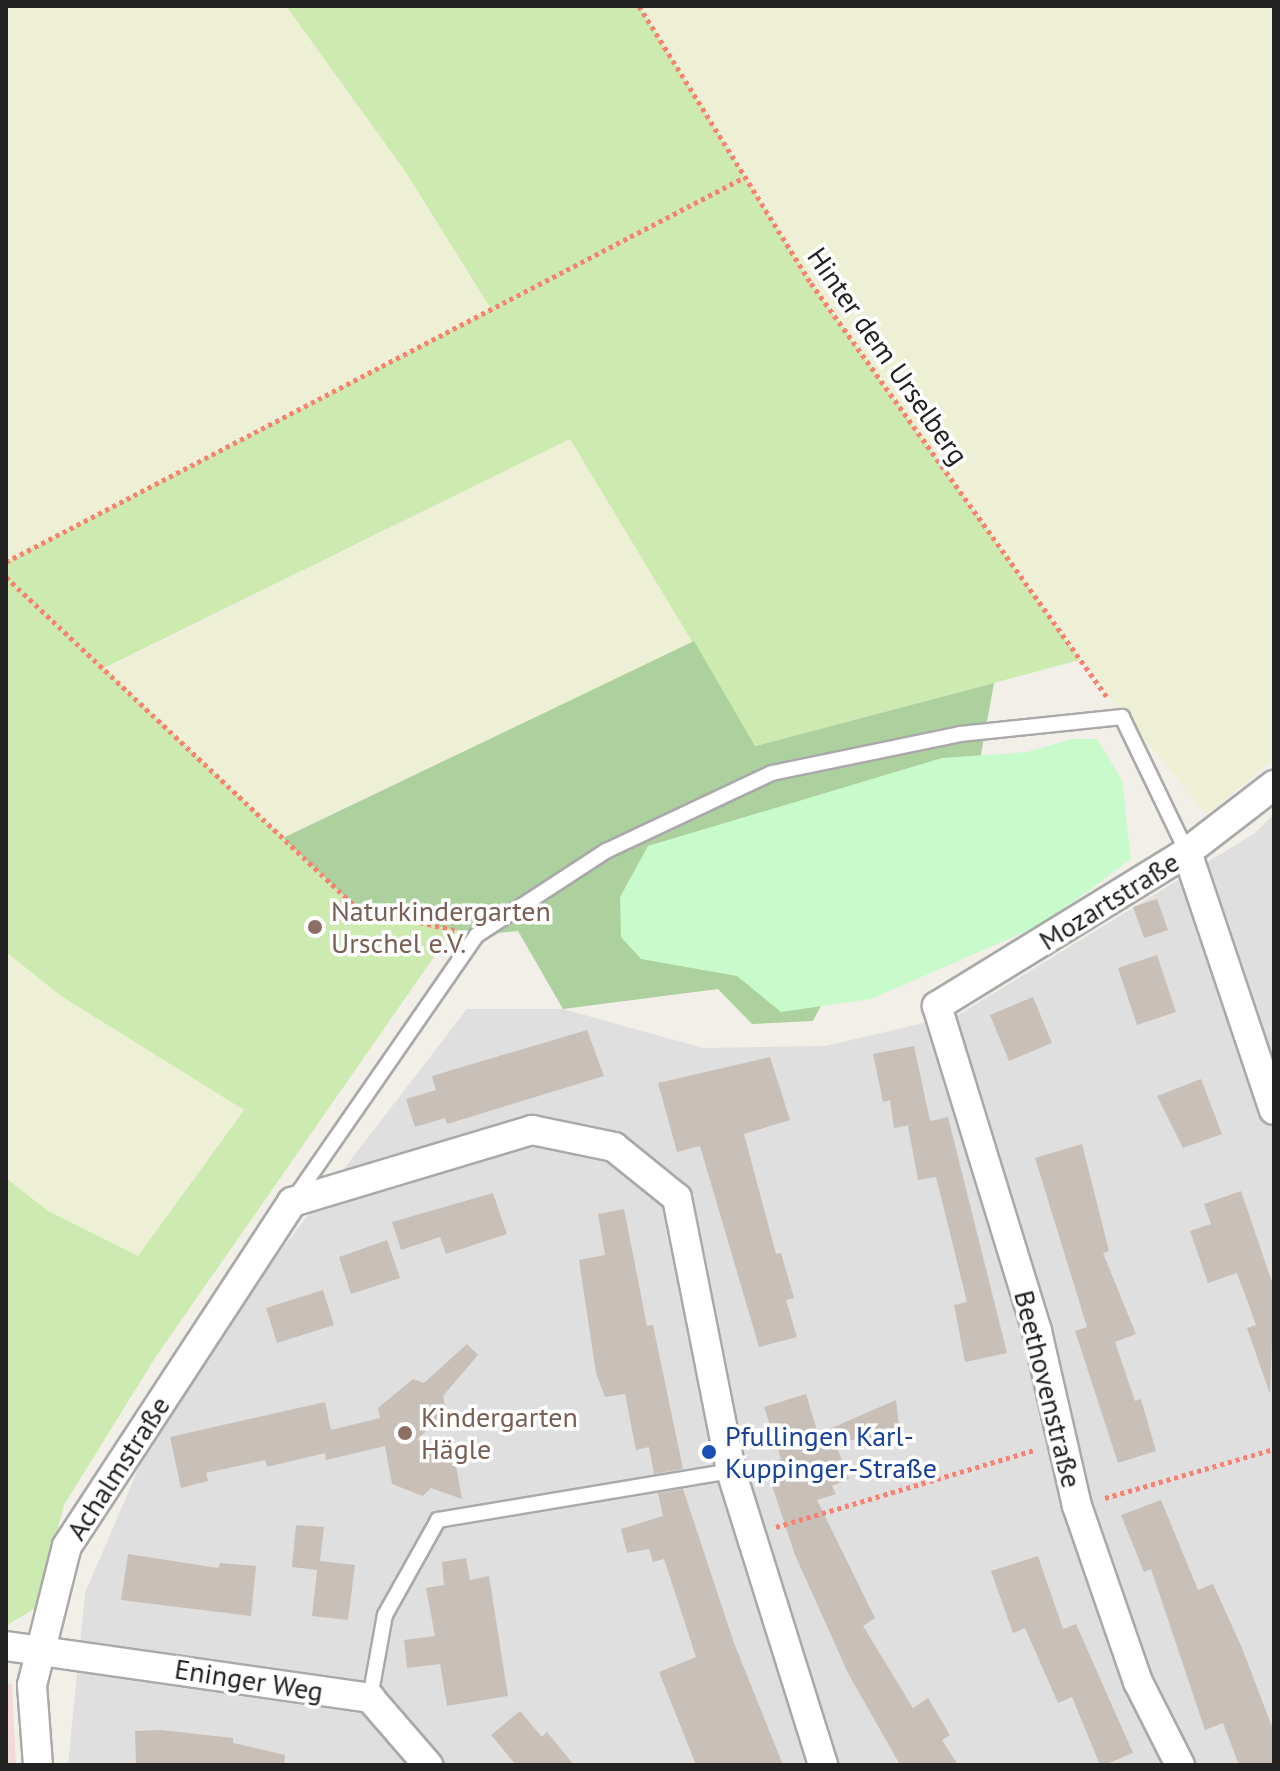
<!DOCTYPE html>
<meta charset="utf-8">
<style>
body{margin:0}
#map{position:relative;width:1280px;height:1771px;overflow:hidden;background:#f2efe9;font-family:"PT Sans",sans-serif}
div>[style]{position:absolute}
.residential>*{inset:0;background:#e0dfdf}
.commercial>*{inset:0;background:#f2dad9}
.farmland>*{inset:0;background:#eef0d5}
.grass>*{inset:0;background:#cdebb0}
.forest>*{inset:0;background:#add19e}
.park>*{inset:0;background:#c8facc}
.building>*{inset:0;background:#c7bfb8}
.path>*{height:5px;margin-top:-2.5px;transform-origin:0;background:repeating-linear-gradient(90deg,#fa8072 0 4px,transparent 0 8px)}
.roads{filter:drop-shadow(2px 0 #a9a9a9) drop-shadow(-2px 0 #a9a9a9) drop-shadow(0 2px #a9a9a9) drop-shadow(0 -2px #a9a9a9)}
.service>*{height:14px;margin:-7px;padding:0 7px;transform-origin:7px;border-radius:7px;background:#fff}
.minor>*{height:28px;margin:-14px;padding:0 14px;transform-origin:14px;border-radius:14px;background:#fff}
.dots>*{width:22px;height:22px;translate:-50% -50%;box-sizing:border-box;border:4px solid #fff;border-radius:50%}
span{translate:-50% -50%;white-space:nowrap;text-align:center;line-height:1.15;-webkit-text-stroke:7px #fff;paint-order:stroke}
.street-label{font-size:28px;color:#222}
.education-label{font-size:28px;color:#785e54}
.left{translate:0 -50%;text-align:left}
.transit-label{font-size:28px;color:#164399}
.frame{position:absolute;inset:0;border:8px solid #222;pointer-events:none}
</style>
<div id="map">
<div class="residential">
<div style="clip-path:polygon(1274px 814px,1274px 1765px,68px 1765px,85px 1593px,150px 1442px,278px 1254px,467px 1009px,563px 1009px,703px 1048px,825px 1046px,958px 1015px,1255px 833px)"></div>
</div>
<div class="commercial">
<div style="clip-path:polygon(6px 1683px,12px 1684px,16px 1765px,6px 1765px)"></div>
</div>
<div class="farmland">
<div style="clip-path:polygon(6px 6px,286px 6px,405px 171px,491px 309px,6px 562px)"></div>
<div style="clip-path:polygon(639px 6px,1274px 6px,1274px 758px,1207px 815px,1080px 660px,811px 283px)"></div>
<div style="clip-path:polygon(570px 439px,694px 641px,283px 838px,104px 669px)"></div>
<div style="clip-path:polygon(6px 952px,61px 996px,244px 1109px,138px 1256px,48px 1211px,6px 1178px)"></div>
</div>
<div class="grass">
<div style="clip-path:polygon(286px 6px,639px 6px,811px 283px,1080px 660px,755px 746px,570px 439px,104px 668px,357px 908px,459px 931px,445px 941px,155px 1358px,64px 1505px,37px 1607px,6px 1626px,6px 1178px,48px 1211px,138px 1256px,244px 1110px,61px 996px,6px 952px,6px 562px,491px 309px,405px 171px)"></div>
</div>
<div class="forest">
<div style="clip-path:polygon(694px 641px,755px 746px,994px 683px,979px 766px,892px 870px,813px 1021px,752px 1024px,718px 989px,563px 1009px,518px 931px,477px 935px,357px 908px,283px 838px)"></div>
</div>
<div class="park">
<div style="clip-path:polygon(1072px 739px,1097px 739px,1122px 780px,1131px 859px,1045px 923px,871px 999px,781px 1012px,737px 976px,641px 959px,621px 937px,620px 897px,648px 846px,942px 758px,1027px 752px)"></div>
</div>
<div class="building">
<div style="clip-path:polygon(1157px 899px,1168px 930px,1144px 938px,1133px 907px)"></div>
<div style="clip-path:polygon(1157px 955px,1176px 1012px,1137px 1025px,1118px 968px)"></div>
<div style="clip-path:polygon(1033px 997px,1052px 1043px,1009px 1061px,990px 1015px)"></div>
<div style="clip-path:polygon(587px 1030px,604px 1076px,447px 1124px,445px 1118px,415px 1127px,406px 1099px,436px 1090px,432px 1076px)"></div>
<div style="clip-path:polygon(914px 1046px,930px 1121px,948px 1117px,1007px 1353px,965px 1362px,954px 1305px,967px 1302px,936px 1177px,918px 1180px,908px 1126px,915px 1124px,894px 1128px,890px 1100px,883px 1102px,873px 1054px)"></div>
<div style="clip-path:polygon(770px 1057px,790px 1120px,744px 1134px,776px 1254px,781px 1253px,794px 1298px,786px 1300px,797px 1337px,759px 1347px,700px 1146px,677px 1152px,658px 1083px)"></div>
<div style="clip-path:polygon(1201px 1079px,1222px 1134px,1183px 1148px,1157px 1096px)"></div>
<div style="clip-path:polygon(1082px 1144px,1109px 1251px,1103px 1253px,1136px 1334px,1115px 1342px,1135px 1401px,1141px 1399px,1156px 1451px,1118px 1463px,1075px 1331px,1087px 1327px,1035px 1158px)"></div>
<div style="clip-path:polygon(1241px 1191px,1274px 1288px,1270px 1394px,1247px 1328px,1256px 1325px,1237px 1273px,1208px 1283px,1190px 1231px,1211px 1224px,1204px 1204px)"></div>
<div style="clip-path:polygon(493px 1193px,507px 1234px,446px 1254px,440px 1237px,401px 1250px,392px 1222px)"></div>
<div style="clip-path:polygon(624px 1209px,647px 1326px,653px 1325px,683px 1469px,654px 1474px,649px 1447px,636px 1450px,625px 1394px,605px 1397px,596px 1373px,579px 1260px,605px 1255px,598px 1214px)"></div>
<div style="clip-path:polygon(387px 1240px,400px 1278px,351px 1294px,339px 1257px)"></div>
<div style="clip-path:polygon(323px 1290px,334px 1325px,277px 1343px,266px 1308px)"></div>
<div style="clip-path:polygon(467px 1344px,478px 1355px,443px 1396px,446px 1411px,417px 1440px,454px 1455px,462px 1499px,431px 1488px,423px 1496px,392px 1484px,385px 1446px,326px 1460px,325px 1453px,267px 1467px,265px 1460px,206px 1473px,208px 1481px,181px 1488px,170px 1437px,325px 1402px,331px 1430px,380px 1418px,378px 1408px,413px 1379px,424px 1383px)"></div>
<div style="clip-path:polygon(806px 1394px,818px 1434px,896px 1400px,900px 1435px,835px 1442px,849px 1479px,832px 1486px,836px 1494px,817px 1500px,875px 1618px,863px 1626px,913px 1708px,928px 1698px,950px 1735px,942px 1740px,958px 1765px,900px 1765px,848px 1673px,795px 1555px,765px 1464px,781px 1459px,764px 1407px)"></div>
<div style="clip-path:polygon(683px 1489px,734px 1643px,783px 1765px,696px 1765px,659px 1672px,696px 1657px,664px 1559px,653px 1562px,649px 1549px,627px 1553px,621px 1529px,663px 1516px,658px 1493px)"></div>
<div style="clip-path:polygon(1161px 1500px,1198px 1590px,1213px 1584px,1242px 1648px,1274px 1732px,1274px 1765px,1239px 1765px,1223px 1723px,1205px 1730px,1151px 1569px,1144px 1572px,1121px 1515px)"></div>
<div style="clip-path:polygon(296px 1525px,324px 1527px,320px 1561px,355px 1565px,348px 1620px,312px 1616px,317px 1570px,292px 1567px)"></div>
<div style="clip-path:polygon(128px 1554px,218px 1568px,220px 1563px,256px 1566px,251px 1616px,121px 1600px)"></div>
<div style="clip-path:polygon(1038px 1556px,1063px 1629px,1076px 1624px,1133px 1753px,1104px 1765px,1100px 1765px,1072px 1697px,1058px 1703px,1025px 1628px,1013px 1633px,991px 1571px)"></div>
<div style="clip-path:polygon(466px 1558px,470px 1580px,489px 1576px,508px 1696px,447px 1706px,440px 1664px,407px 1668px,404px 1640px,435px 1636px,426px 1588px,444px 1585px,442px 1562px)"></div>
<div style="clip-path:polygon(520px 1711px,542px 1737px,547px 1732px,574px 1765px,516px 1765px,491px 1735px)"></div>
<div style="clip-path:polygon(161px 1730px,233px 1738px,233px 1743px,285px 1755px,284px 1765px,136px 1765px,135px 1731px)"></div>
</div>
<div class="path">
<div style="left:639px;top:6px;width:326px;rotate:58.2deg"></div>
<div style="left:811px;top:283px;width:509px;rotate:54.44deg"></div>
<div style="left:6px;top:562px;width:831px;rotate:-27.52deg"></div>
<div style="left:6px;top:577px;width:482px;rotate:43.3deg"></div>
<div style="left:357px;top:908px;width:100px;rotate:12.7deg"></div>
<div style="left:1105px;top:1498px;width:176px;rotate:-16.2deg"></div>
<div style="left:776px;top:1527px;width:270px;rotate:-16.6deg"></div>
</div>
<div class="roads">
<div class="service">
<div style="left:294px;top:1199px;width:321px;rotate:-55.3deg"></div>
<div style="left:477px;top:935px;width:154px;rotate:-33.1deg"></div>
<div style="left:606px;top:851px;width:183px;rotate:-25.2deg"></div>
<div style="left:772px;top:773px;width:192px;rotate:-11.7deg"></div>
<div style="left:960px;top:734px;width:163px;rotate:-6deg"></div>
<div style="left:1122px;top:717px;width:150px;rotate:64.3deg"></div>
<div style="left:370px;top:1698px;width:84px;rotate:-79.8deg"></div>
<div style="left:385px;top:1615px;width:109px;rotate:-60.8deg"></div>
<div style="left:438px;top:1520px;width:297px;rotate:-9.5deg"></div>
</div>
<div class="minor">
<div style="left:1187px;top:852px;width:272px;rotate:71.4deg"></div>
<div style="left:6px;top:1646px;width:368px;rotate:8.1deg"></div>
<div style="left:370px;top:1698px;width:89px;rotate:49.1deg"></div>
<div style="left:38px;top:1765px;width:80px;rotate:-94.3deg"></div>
<div style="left:32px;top:1685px;width:143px;rotate:-75.9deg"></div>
<div style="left:67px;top:1546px;width:411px;rotate:-56.8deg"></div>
<div style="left:292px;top:1202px;width:251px;rotate:-16.7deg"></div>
<div style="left:532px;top:1130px;width:84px;rotate:11.7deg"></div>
<div style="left:614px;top:1147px;width:81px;rotate:39deg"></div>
<div style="left:677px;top:1198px;width:278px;rotate:78.8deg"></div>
<div style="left:731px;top:1471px;width:308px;rotate:72.6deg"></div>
<div style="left:1180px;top:1765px;width:93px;rotate:-116.8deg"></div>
<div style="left:1138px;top:1682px;width:186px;rotate:-109.1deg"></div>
<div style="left:1077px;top:1506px;width:180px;rotate:-102.9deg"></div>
<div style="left:1037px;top:1331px;width:340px;rotate:-107.1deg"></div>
<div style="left:937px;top:1006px;width:294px;rotate:-31.6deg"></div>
<div style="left:1187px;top:852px;width:110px;rotate:-37.6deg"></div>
</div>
</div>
<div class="dots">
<div style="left:315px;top:927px;background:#8d6e63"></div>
<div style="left:405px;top:1433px;background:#8d6e63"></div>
<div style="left:709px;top:1452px;background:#1a4fb4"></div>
</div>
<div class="street-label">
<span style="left:888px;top:356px;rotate:55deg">Hinter dem Urselberg</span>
<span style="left:1109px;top:901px;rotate:-32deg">Mozartstraße</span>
<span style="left:1048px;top:1389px;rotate:76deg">Beethovenstraße</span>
<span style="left:118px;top:1468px;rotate:-57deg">Achalmstraße</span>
<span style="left:249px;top:1680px;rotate:9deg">Eninger Weg</span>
</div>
<div class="education-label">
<span class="left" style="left:331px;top:927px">Naturkindergarten<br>Urschel e.V.</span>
<span class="left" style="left:421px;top:1433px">Kindergarten<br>Hägle</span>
</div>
<div class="transit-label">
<span class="left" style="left:725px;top:1452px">Pfullingen Karl-<br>Kuppinger-Straße</span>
</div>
<div class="frame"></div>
</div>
